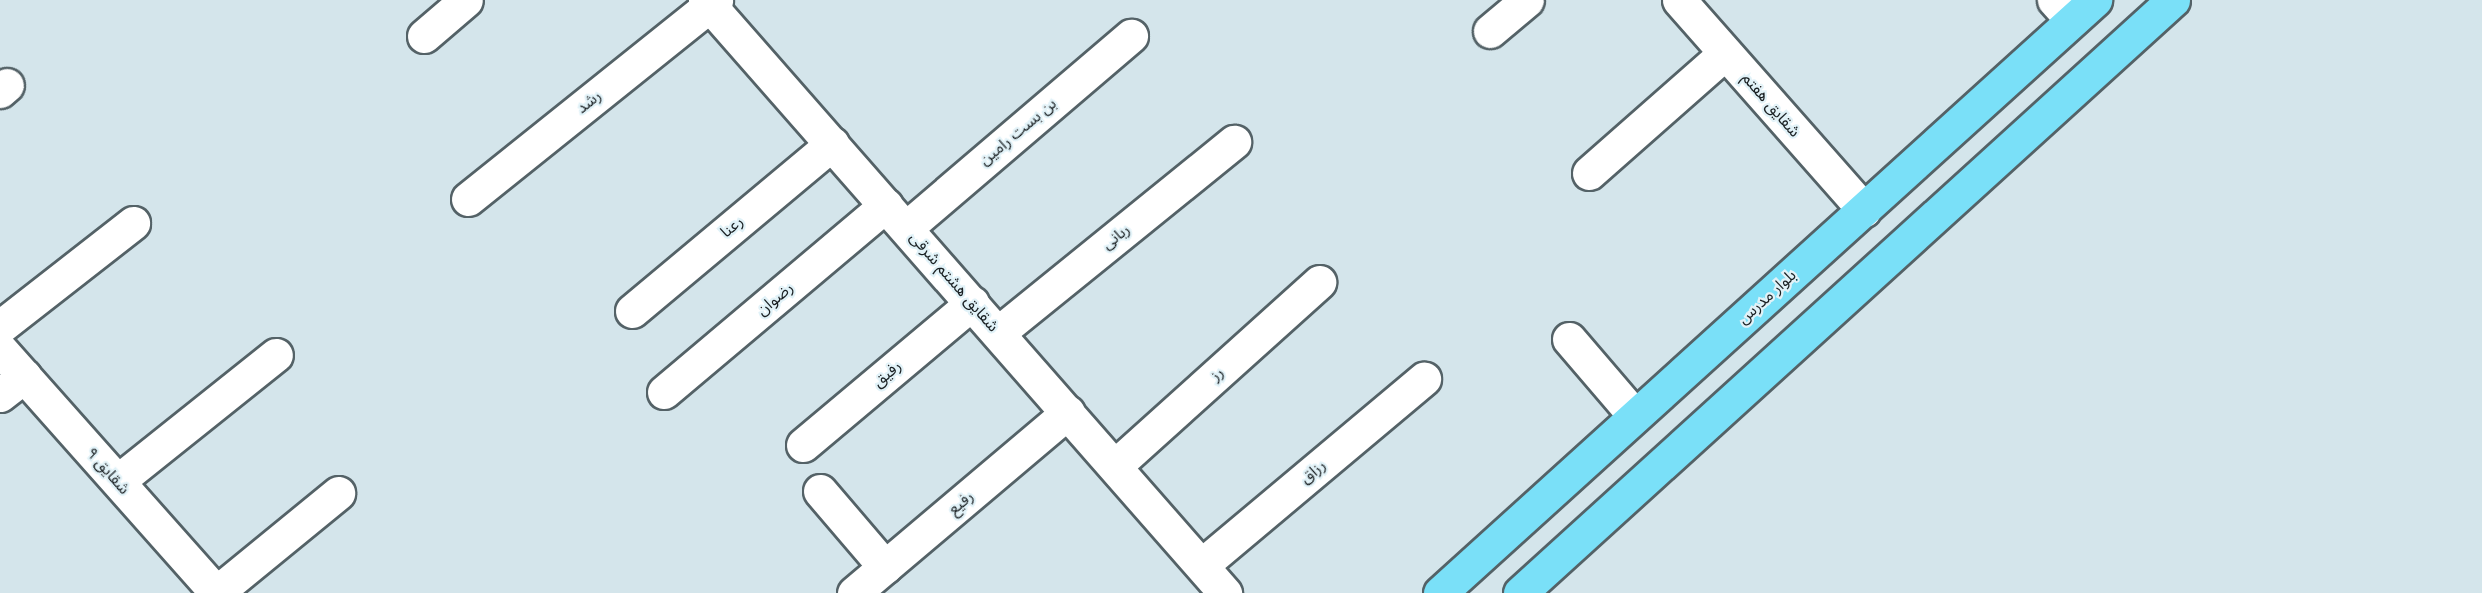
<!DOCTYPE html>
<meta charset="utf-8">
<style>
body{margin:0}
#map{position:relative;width:2482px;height:593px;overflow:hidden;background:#d4e5eb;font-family:"Nunito Sans","Noto Sans Arabic",sans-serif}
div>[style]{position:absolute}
.roads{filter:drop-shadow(2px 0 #546267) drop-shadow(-2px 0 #546267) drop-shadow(0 2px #546267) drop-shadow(0 -2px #546267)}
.minor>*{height:33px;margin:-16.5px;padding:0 16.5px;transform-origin:16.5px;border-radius:16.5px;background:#fff}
.major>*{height:33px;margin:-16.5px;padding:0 16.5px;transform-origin:16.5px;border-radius:16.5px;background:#7ae0f8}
span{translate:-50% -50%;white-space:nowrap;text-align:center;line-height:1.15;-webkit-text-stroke:4.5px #e1f2f8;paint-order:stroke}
.street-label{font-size:16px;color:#191f22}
</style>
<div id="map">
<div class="roads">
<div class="minor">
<div style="left:705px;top:0;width:789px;rotate:48.75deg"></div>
<div style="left:1679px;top:0;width:280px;rotate:48.6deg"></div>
<div style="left:2054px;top:0;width:27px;rotate:48deg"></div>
<div style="left:1490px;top:31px;width:48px;rotate:-40deg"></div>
<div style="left:424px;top:36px;width:55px;rotate:-40.6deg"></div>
<div style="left:0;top:91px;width:9px;rotate:-41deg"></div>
<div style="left:1589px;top:173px;width:181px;rotate:-41.4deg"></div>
<div style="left:468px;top:199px;width:318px;rotate:-38.7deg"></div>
<div style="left:906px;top:228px;width:296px;rotate:-40.5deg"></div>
<div style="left:632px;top:311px;width:261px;rotate:-39.9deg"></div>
<div style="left:0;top:327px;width:169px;rotate:-38deg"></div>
<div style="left:998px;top:333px;width:304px;rotate:-39deg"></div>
<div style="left:1569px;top:339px;width:101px;rotate:49.4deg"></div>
<div style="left:0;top:349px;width:327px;rotate:48.4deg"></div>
<div style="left:664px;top:392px;width:290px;rotate:-40.1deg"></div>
<div style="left:0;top:395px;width:31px;rotate:-38deg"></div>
<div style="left:803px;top:445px;width:221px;rotate:-40deg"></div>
<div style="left:1115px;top:466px;width:275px;rotate:-42deg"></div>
<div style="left:118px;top:481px;width:202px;rotate:-38.6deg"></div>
<div style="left:820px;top:491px;width:100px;rotate:49.5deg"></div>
<div style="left:1202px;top:565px;width:290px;rotate:-40deg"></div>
<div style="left:216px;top:593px;width:158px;rotate:-39.3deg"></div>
<div style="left:854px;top:593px;width:280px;rotate:-40.2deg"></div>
</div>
<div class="major">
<div style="left:1440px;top:593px;width:884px;rotate:-42.16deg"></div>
<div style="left:1520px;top:593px;width:882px;rotate:-42.24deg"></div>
</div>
</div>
<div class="street-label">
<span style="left:589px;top:102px;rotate:-39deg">رشد</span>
<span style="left:1771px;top:105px;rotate:49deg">شقایق هفتم</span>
<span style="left:1018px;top:132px;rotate:-40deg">بن بست رامین</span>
<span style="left:732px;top:227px;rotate:-40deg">رعنا</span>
<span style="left:1116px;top:237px;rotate:-39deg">ربانی</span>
<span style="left:954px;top:282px;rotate:49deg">شقایق هشتم شرقی</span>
<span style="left:1767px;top:297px;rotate:-42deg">بلوار مدرس</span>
<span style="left:775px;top:299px;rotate:-40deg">رضوان</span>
<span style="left:887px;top:374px;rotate:-40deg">رفیق</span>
<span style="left:1217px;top:374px;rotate:-42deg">رز</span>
<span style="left:108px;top:471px;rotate:49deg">شقایق ۹</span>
<span style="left:1313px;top:472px;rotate:-40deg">رزاق</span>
<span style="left:961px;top:503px;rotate:-40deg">رفیع</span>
</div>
</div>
